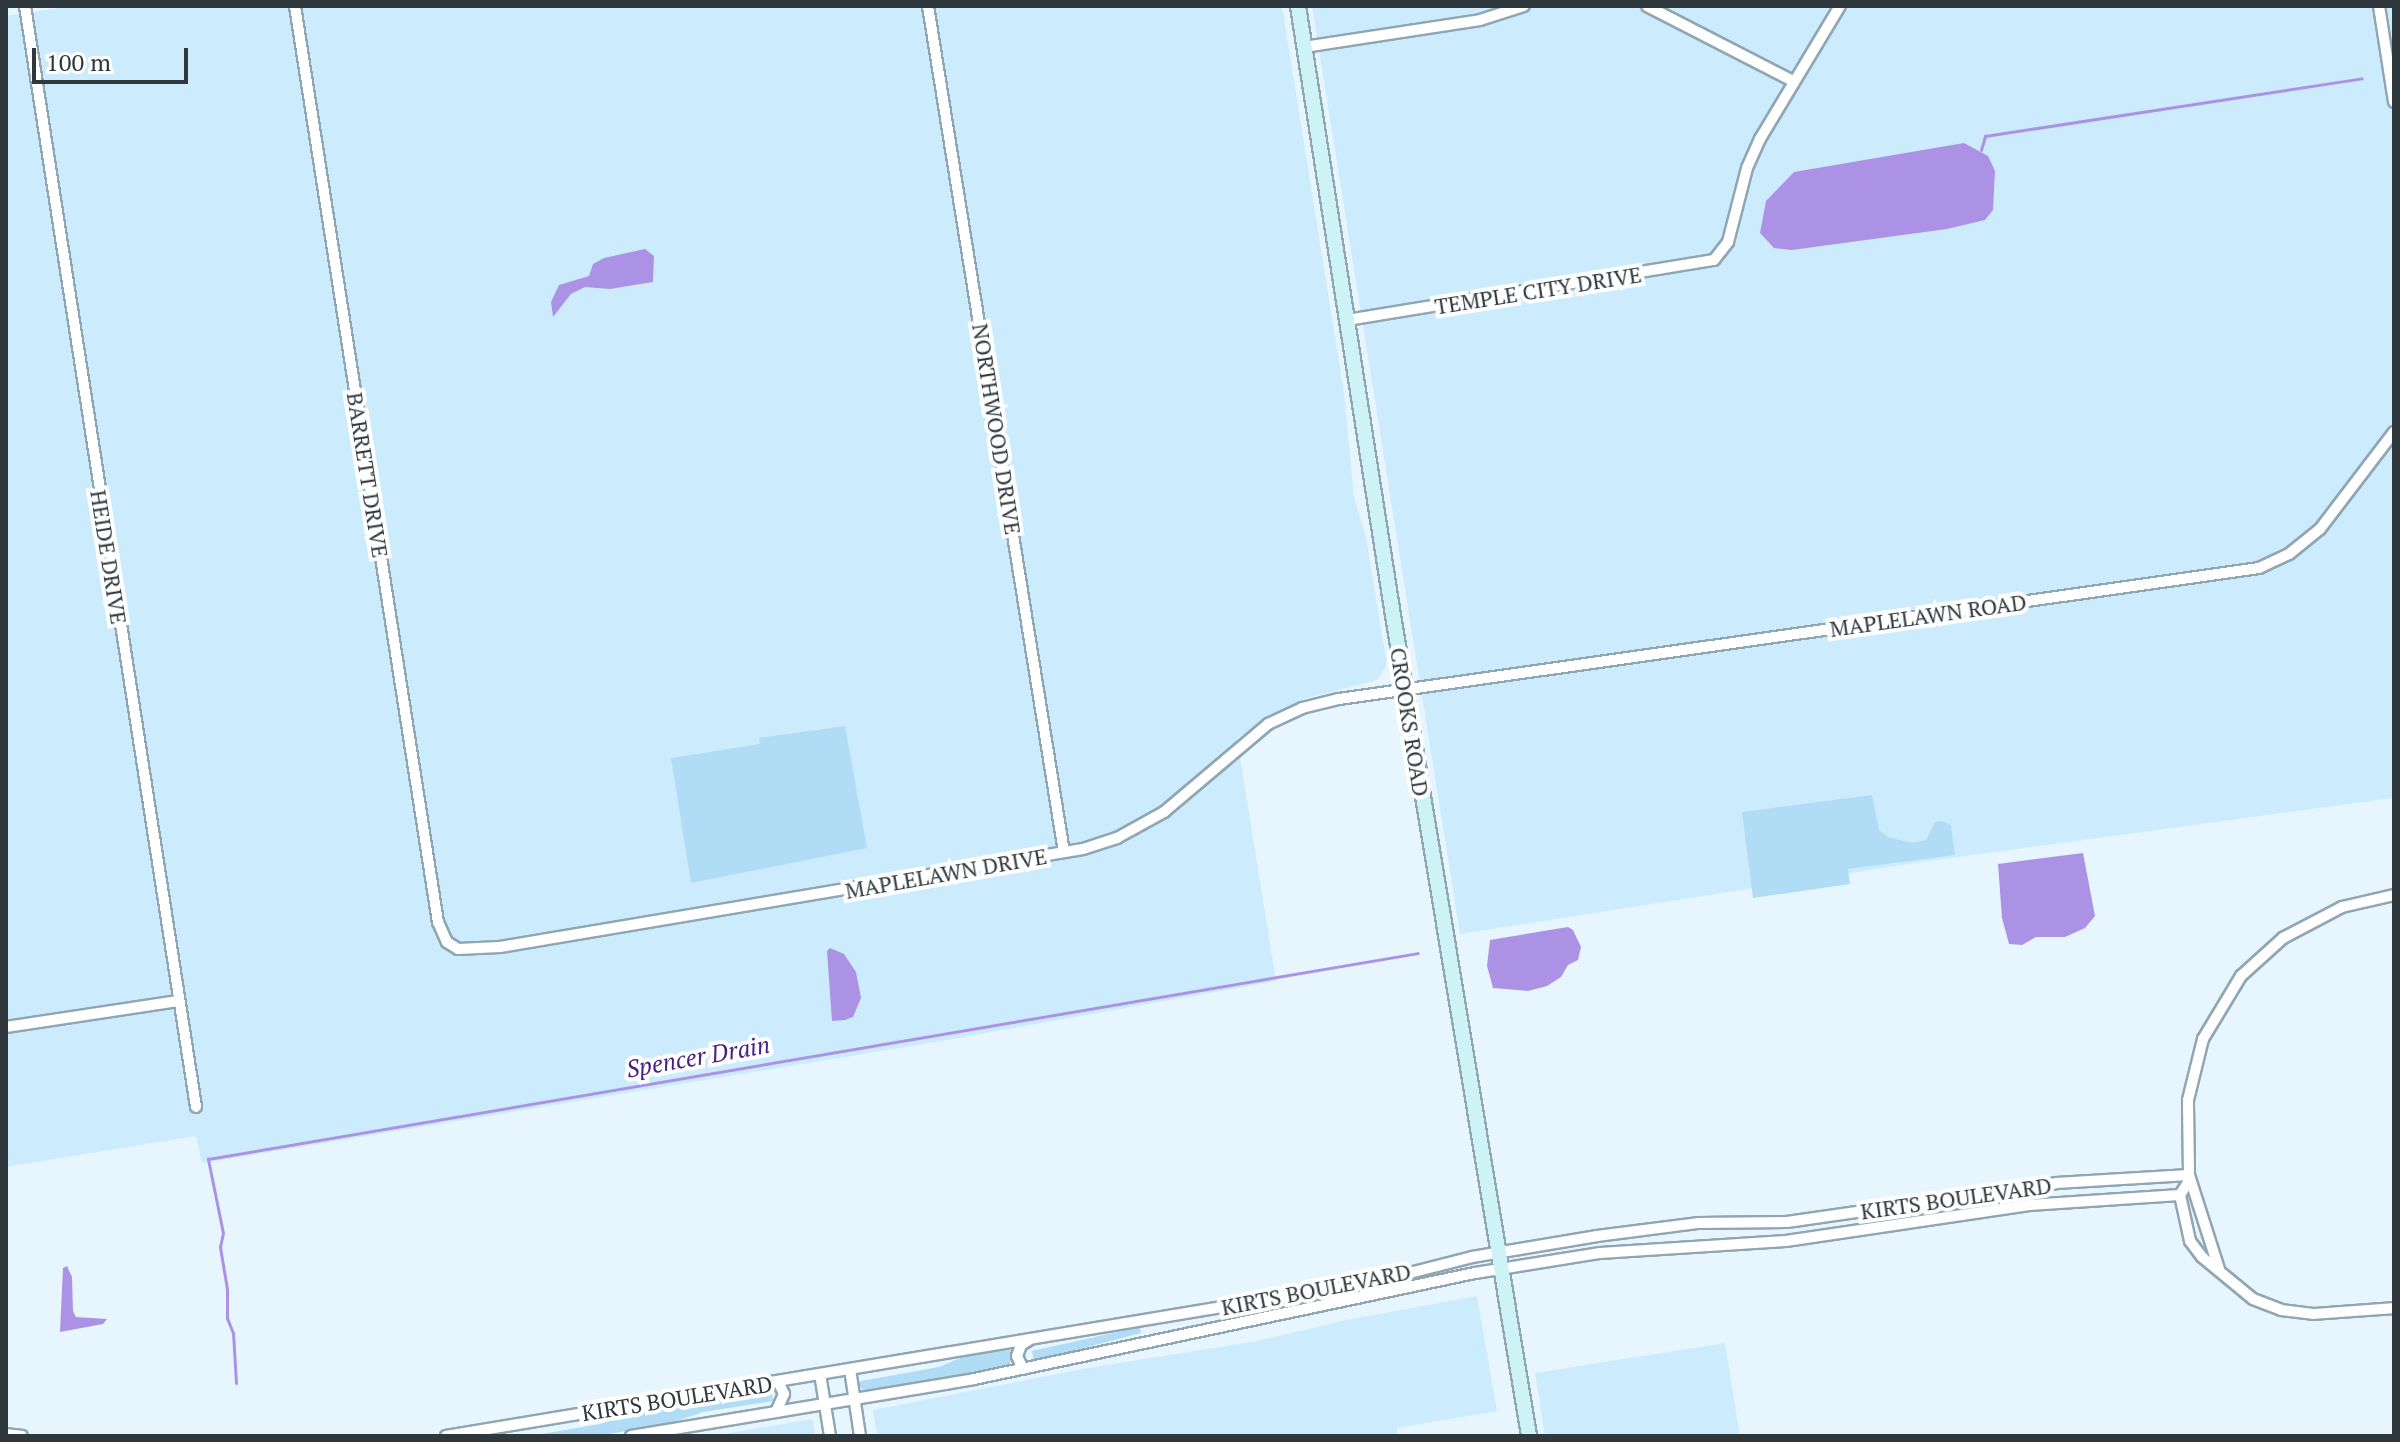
<!DOCTYPE html>
<style>
body{margin:0}
#map{position:relative;width:2400px;height:1442px;overflow:hidden;background:#e7f5fe;font-family:"PT Serif",serif}
div>[style]{position:absolute}
.built>*{inset:0;background:#ccecfe}
.green>*{inset:0;background:#b0dcf5}
.water>*{inset:0;background:#ac92e5}
.stream>*{height:3px;margin:-1.5px;padding:0 1.5px;transform-origin:1.5px;border-radius:1.5px;background:#ac92e5}
.roads{filter:drop-shadow(2px 0 #90a6b3) drop-shadow(-2px 0 #90a6b3) drop-shadow(0 2px #90a6b3) drop-shadow(0 -2px #90a6b3)}
.minor>*{height:10px;margin:-5px;padding:0 5px;transform-origin:5px;border-radius:5px;background:#fff}
.secondary>*{height:14px;margin:-7px;padding:0 7px;transform-origin:7px;border-radius:7px;background:#cdf3f6}
span{translate:-50% -50%;white-space:nowrap;text-align:center;line-height:1.15;-webkit-text-stroke:8px #fff;paint-order:stroke}
.street-label{font-size:22px;color:#2e383d}
.water-label{font-size:24px;color:#49207f;font-style:italic}
.frame{position:absolute;inset:0;border:8px solid #2e383d;pointer-events:none}
.scale{position:absolute;left:32px;top:48px;width:156px;height:36px;box-sizing:border-box;border:4px solid #2e383d;border-top:0;padding-left:10px;font-size:24px;line-height:28px;white-space:nowrap;color:#2e383d;-webkit-text-stroke:6px #fff;paint-order:stroke}
</style>
<div id="map">
<div class="built">
<div style="clip-path:polygon(71px 6px,1282px 6px,1344px 393px,1354px 498px,1366px 537px,1386px 659px,1386px 667px,1377px 680px,1303px 699px,1237px 738px,1276px 981px,924px 1044px,202px 1163px,196px 1136px,6px 1167px,6px 16px)"></div>
<div style="clip-path:polygon(1312px 6px,2394px 6px,2394px 798px,1921px 862px,1460px 934px)"></div>
<div style="clip-path:polygon(1477px 1296px,1497px 1411px,1397px 1428px,1397px 1436px,877px 1436px,873px 1410px,1088px 1368px,1257px 1341px,1346px 1320px)"></div>
<div style="clip-path:polygon(1725px 1343px,1740px 1436px,1545px 1436px,1535px 1373px)"></div>
<div style="clip-path:polygon(813px 1419px,815px 1436px,712px 1436px)"></div>
</div>
<div class="green">
<div style="clip-path:polygon(845px 726px,867px 848px,691px 883px,671px 758px,760px 744px,759px 738px)"></div>
<div style="clip-path:polygon(1872px 795px,1879px 830px,1888px 837px,1912px 843px,1926px 840px,1935px 822px,1942px 821px,1951px 825px,1955px 855px,1848px 869px,1850px 884px,1753px 898px,1742px 812px)"></div>
<div style="clip-path:polygon(1140px 1327px,1141px 1333px,1034px 1361px,1032px 1351px)"></div>
<div style="clip-path:polygon(1010px 1350px,1010px 1367px,870px 1391px,863px 1390px,856px 1382px,939px 1367px,965px 1356px)"></div>
<div style="clip-path:polygon(771px 1389px,773px 1401px,703px 1412px,668px 1424px,597px 1436px,530px 1436px,600px 1424px,635px 1411px)"></div>
</div>
<div class="water">
<div style="clip-path:polygon(1964px 143px,1988px 156px,1995px 171px,1993px 210px,1985px 220px,1947px 229px,1792px 250px,1774px 248px,1760px 233px,1766px 201px,1794px 172px)"></div>
<div style="clip-path:polygon(645px 249px,654px 256px,653px 282px,610px 289px,585px 287px,571px 294px,553px 317px,551px 302px,559px 285px,589px 276px,593px 264px,604px 258px)"></div>
<div style="clip-path:polygon(2083px 853px,2095px 916px,2085px 928px,2065px 937px,2036px 937px,2022px 945px,2009px 944px,2002px 918px,1998px 864px)"></div>
<div style="clip-path:polygon(1568px 927px,1573px 930px,1581px 947px,1578px 960px,1568px 965px,1561px 977px,1547px 986px,1528px 991px,1493px 988px,1487px 966px,1490px 940px)"></div>
<div style="clip-path:polygon(830px 948px,844px 954px,856px 972px,861px 998px,853px 1017px,845px 1020px,832px 1021px,827px 951px)"></div>
<div style="clip-path:polygon(67px 1266px,72px 1277px,73px 1311px,76px 1317px,107px 1319px,103px 1324px,60px 1332px,63px 1268px)"></div>
</div>
<div class="stream">
<div style="left:1981px;top:150px;width:15px;rotate:-74deg"></div>
<div style="left:1985px;top:136px;width:381px;rotate:-8.7deg"></div>
<div style="left:236px;top:1383px;width:50px;rotate:-93.4deg"></div>
<div style="left:233px;top:1333px;width:16px;rotate:-112deg"></div>
<div style="left:227px;top:1318px;width:29px;rotate:-90deg"></div>
<div style="left:227px;top:1289px;width:43px;rotate:-99.5deg"></div>
<div style="left:220px;top:1247px;width:14px;rotate:-78deg"></div>
<div style="left:223px;top:1233px;width:76px;rotate:-101.5deg"></div>
<div style="left:208px;top:1159px;width:1227px;rotate:-9.66deg"></div>
</div>
<div class="roads">
<div class="minor">
<div style="left:25px;top:6px;width:1114px;rotate:81.17deg"></div>
<div style="left:295px;top:6px;width:927px;rotate:81.13deg"></div>
<div style="left:438px;top:922px;width:22px;rotate:66deg"></div>
<div style="left:447px;top:942px;width:13px;rotate:32deg"></div>
<div style="left:458px;top:949px;width:42px;rotate:-2.7deg"></div>
<div style="left:500px;top:947px;width:591px;rotate:-9.54deg"></div>
<div style="left:1083px;top:849px;width:36px;rotate:-18deg"></div>
<div style="left:1117px;top:838px;width:54px;rotate:-29deg"></div>
<div style="left:1164px;top:812px;width:136px;rotate:-40.2deg"></div>
<div style="left:1268px;top:724px;width:38px;rotate:-25deg"></div>
<div style="left:1302px;top:708px;width:38px;rotate:-14deg"></div>
<div style="left:1339px;top:699px;width:929px;rotate:-8.1deg"></div>
<div style="left:2259px;top:568px;width:33px;rotate:-25deg"></div>
<div style="left:2289px;top:554px;width:40px;rotate:-39deg"></div>
<div style="left:2320px;top:529px;width:122px;rotate:-52.7deg"></div>
<div style="left:928px;top:6px;width:857px;rotate:80.87deg"></div>
<div style="left:1647px;top:6px;width:164px;rotate:27.2deg"></div>
<div style="left:2379px;top:6px;width:97px;rotate:81.1deg"></div>
<div style="left:1304px;top:47px;width:178px;rotate:-8.7deg"></div>
<div style="left:1480px;top:20px;width:46px;rotate:-17.7deg"></div>
<div style="left:1347px;top:320px;width:372px;rotate:-9.3deg"></div>
<div style="left:1714px;top:260px;width:23px;rotate:-52deg"></div>
<div style="left:1728px;top:242px;width:76px;rotate:-75.6deg"></div>
<div style="left:1747px;top:168px;width:32px;rotate:-66deg"></div>
<div style="left:1760px;top:139px;width:155px;rotate:-59deg"></div>
<div style="left:6px;top:1027px;width:174px;rotate:-8.6deg"></div>
<div style="left:2189px;top:1181px;width:17px;rotate:123deg"></div>
<div style="left:2180px;top:1195px;width:47px;rotate:77.7deg"></div>
<div style="left:2190px;top:1241px;width:20px;rotate:53deg"></div>
<div style="left:2202px;top:1257px;width:66px;rotate:39.5deg"></div>
<div style="left:2253px;top:1299px;width:30px;rotate:21deg"></div>
<div style="left:2281px;top:1310px;width:32px;rotate:7deg"></div>
<div style="left:2313px;top:1314px;width:81px;rotate:-4.2deg"></div>
<div style="left:2219px;top:1269px;width:99px;rotate:-107.7deg"></div>
<div style="left:2189px;top:1175px;width:75px;rotate:-90.8deg"></div>
<div style="left:2188px;top:1100px;width:63px;rotate:-76.2deg"></div>
<div style="left:2203px;top:1039px;width:74px;rotate:-58.9deg"></div>
<div style="left:2241px;top:976px;width:57px;rotate:-42.1deg"></div>
<div style="left:2283px;top:938px;width:67px;rotate:-27.7deg"></div>
<div style="left:2342px;top:907px;width:53px;rotate:-13deg"></div>
<div style="left:850px;top:1369px;width:68px;rotate:81.5deg"></div>
<div style="left:1023px;top:1369px;width:14px;rotate:-115deg"></div>
<div style="left:1017px;top:1356px;width:12px;rotate:-70deg"></div>
<div style="left:1021px;top:1345px;width:9px;rotate:-32deg"></div>
<div style="left:820px;top:1374px;width:63px;rotate:80.8deg"></div>
<div style="left:776px;top:1412px;width:20px;rotate:-66deg"></div>
<div style="left:784px;top:1394px;width:14px;rotate:-115deg"></div>
<div style="left:6px;top:1434px;width:16px;rotate:7deg"></div>
<div style="left:446px;top:1436px;width:945px;rotate:-9.44deg"></div>
<div style="left:1378px;top:1281px;width:97px;rotate:-14.3deg"></div>
<div style="left:1472px;top:1257px;width:127px;rotate:-9.5deg"></div>
<div style="left:1597px;top:1236px;width:103px;rotate:-7.3deg"></div>
<div style="left:1699px;top:1223px;width:88px;rotate:-0.7deg"></div>
<div style="left:1787px;top:1222px;width:272px;rotate:-8.2deg"></div>
<div style="left:2056px;top:1183px;width:133px;rotate:-3.4deg"></div>
<div style="left:631px;top:1436px;width:348px;rotate:-9.4deg"></div>
<div style="left:974px;top:1379px;width:512px;rotate:-11.95deg"></div>
<div style="left:1475px;top:1273px;width:127px;rotate:-9.1deg"></div>
<div style="left:1600px;top:1253px;width:186px;rotate:-3.7deg"></div>
<div style="left:1786px;top:1241px;width:246px;rotate:-8.4deg"></div>
<div style="left:2029px;top:1205px;width:151px;rotate:-3.8deg"></div>
</div>
<div class="secondary">
<div style="left:1298px;top:6px;width:610px;rotate:81.14deg"></div>
<div style="left:1392px;top:609px;width:838px;rotate:80.59deg"></div>
</div>
</div>
<div class="street-label">
<span style="left:1538px;top:290px;rotate:-9deg">TEMPLE CITY DRIVE</span>
<span style="left:997px;top:429px;rotate:81deg">NORTHWOOD DRIVE</span>
<span style="left:368px;top:475px;rotate:81deg">BARRETT DRIVE</span>
<span style="left:109px;top:557px;rotate:81deg">HEIDE DRIVE</span>
<span style="left:1928px;top:615px;rotate:-8deg">MAPLELAWN ROAD</span>
<span style="left:1410px;top:722px;rotate:81deg">CROOKS ROAD</span>
<span style="left:946px;top:873px;rotate:-10deg">MAPLELAWN DRIVE</span>
<span style="left:1956px;top:1198px;rotate:-8deg">KIRTS BOULEVARD</span>
<span style="left:1316px;top:1289px;rotate:-11deg">KIRTS BOULEVARD</span>
<span style="left:677px;top:1398px;rotate:-9deg">KIRTS BOULEVARD</span>
</div>
<div class="water-label">
<span style="left:698px;top:1057px;rotate:-10deg">Spencer Drain</span>
</div>
<div class="frame"></div>
<div class="scale">100 m</div>
</div>
